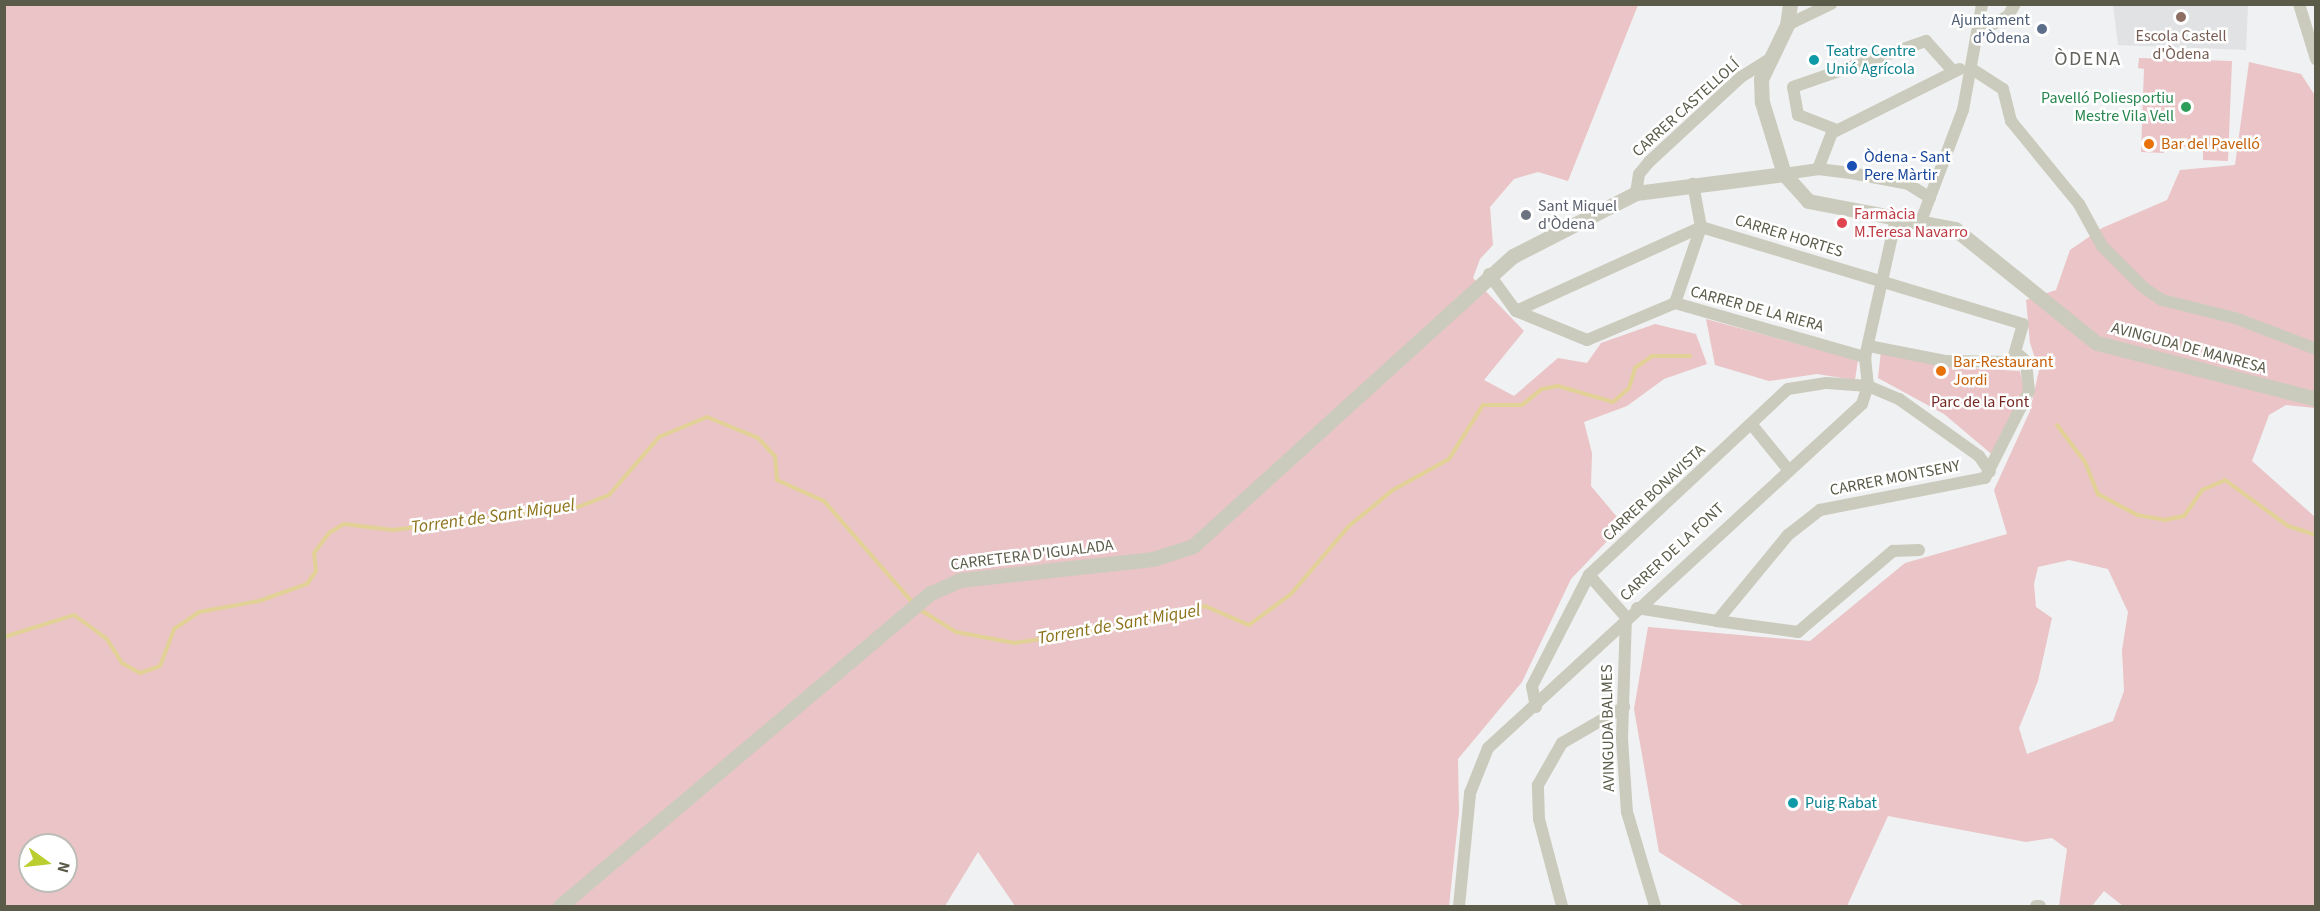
<!DOCTYPE html>
<meta charset="utf-8">
<style>
body{margin:0}
#map{position:relative;width:2320px;height:911px;overflow:hidden;background:#f0f1f2;font-family:"Source Sans 3",sans-serif}
div>[style]{position:absolute}
.education>*{inset:0;background:#e1e2e3}
.green>*{inset:0;background:#eac4c6}
.stream>*{height:4px;margin:-2px;padding:0 2px;transform-origin:2px;border-radius:2px;background:#e2d196}
.minor>*{height:12px;margin:-6px;padding:0 6px;transform-origin:6px;border-radius:6px;background:#cbcbbd}
.tertiary>*{height:15px;margin:-7.5px;padding:0 7.5px;transform-origin:7.5px;border-radius:7.5px;background:#cbcbbd}
.dots>*{width:16px;height:16px;translate:-50% -50%;box-sizing:border-box;border:3px solid #fff;border-radius:50%}
span{translate:-50% -50%;white-space:nowrap;text-align:center;line-height:1.15;-webkit-text-stroke:5px #fff;paint-order:stroke}
.service-label{font-size:16px;color:#4e5e75}
.right{translate:-100% -50%;text-align:right}
.education-label{font-size:16px;color:#785e54}
.culture-label{font-size:16px;color:#0d838f}
.left{translate:0 -50%;text-align:left}
.leisure-label{font-size:16px;color:#27864d}
.street-label{font-size:16px;color:#5b5b4a}
.food-label{font-size:16px;color:#c56008}
.transit-label{font-size:16px;color:#164399}
.worship-label{font-size:16px;color:#5b616d}
.health-label{font-size:16px;color:#be3a42}
.park-label{font-size:16px;color:#752822}
.water-label{font-size:18px;color:#8d731c;font-style:italic}
.quarter-label{font-size:20px;color:#63645d;letter-spacing:1.5px}
.frame{position:absolute;inset:0;border:6px solid #5b5b4a;pointer-events:none}
.north{position:absolute;left:18px;top:833px;width:60px;height:60px;box-sizing:border-box;background:#fff;border:2px solid #bdbdb7;border-radius:50%;rotate:105deg;font-size:16px;font-weight:700;line-height:24px;text-align:center;color:#5b5b4a}
.north::after{content:'';display:block;margin:auto;width:21px;height:27px;background:#bace2f;clip-path:polygon(50% 0,100% 100%,50% 72%,0 100%)}
</style>
<div id="map">
<div class="education">
<div style="clip-path:polygon(2113px 5px,2248px 5px,2246px 50px,2118px 45px)"></div>
</div>
<div class="green">
<div style="clip-path:polygon(evenodd,5px 5px,1638px 5px,1568px 181px,1538px 172px,1514px 179px,1490px 207px,1493px 245px,1480px 259px,1473px 278px,1524px 331px,1484px 380px,1514px 396px,1558px 358px,1587px 363px,1601px 343px,1655px 324px,1696px 334px,1707px 364px,1664px 379px,1627px 406px,1584px 422px,1592px 453px,1591px 486px,1617px 517px,1612px 536px,1571px 579px,1522px 682px,1458px 759px,1459px 812px,1449px 906px,1015px 906px,978px 852px,945px 906px,5px 906px,5px 5px,30px 845px,66px 845px,66px 881px,30px 881px,30px 845px)"></div>
<div style="clip-path:polygon(2139px 58px,2232px 61px,2228px 161px,2203px 160px,2203px 147px,2165px 146px,2164px 153px,2141px 152px,2144px 69px,2138px 68px)"></div>
<div style="clip-path:polygon(evenodd,2249px 62px,2301px 74px,2316px 97px,2315px 408px,2286px 405px,2269px 415px,2252px 461px,2315px 517px,2315px 906px,2123px 906px,2104px 891px,2092px 906px,2059px 906px,2067px 849px,2052px 838px,2026px 842px,1888px 816px,1847px 906px,1744px 906px,1659px 852px,1634px 709px,1648px 627px,1810px 641px,1905px 563px,2007px 534px,1994px 490px,2030px 411px,2039px 370px,2030px 343px,2026px 300px,2056px 290px,2070px 250px,2102px 228px,2167px 200px,2180px 170px,2235px 165px,2249px 62px,2069px 560px,2108px 569px,2128px 612px,2122px 650px,2124px 691px,2113px 721px,2027px 754px,2019px 728px,2038px 681px,2052px 618px,2036px 607px,2034px 584px,2038px 567px,2069px 560px)"></div>
<div style="clip-path:polygon(1706px 319px,1858px 360px,1855px 380px,1817px 374px,1769px 381px,1715px 365px)"></div>
<div style="clip-path:polygon(1881px 351px,1949px 367px,2020px 371px,2024px 390px,1995px 457px,1944px 414px,1878px 378px)"></div>
</div>
<div class="stream">
<div style="left:2057px;top:425px;width:46px;rotate:52.9deg"></div>
<div style="left:2085px;top:462px;width:35px;rotate:68deg"></div>
<div style="left:2098px;top:494px;width:44px;rotate:28.3deg"></div>
<div style="left:2137px;top:515px;width:28px;rotate:10deg"></div>
<div style="left:2165px;top:520px;width:19px;rotate:-12deg"></div>
<div style="left:2184px;top:516px;width:32px;rotate:-55deg"></div>
<div style="left:2202px;top:490px;width:25px;rotate:-23deg"></div>
<div style="left:2225px;top:480px;width:78px;rotate:36.1deg"></div>
<div style="left:2288px;top:526px;width:29px;rotate:18deg"></div>
<div style="left:919px;top:609px;width:44px;rotate:31.9deg"></div>
<div style="left:956px;top:632px;width:60px;rotate:10.6deg"></div>
<div style="left:1015px;top:643px;width:134px;rotate:-8.6deg"></div>
<div style="left:1148px;top:623px;width:59px;rotate:-16.6deg"></div>
<div style="left:1205px;top:606px;width:48px;rotate:23.4deg"></div>
<div style="left:1249px;top:625px;width:52px;rotate:-36.4deg"></div>
<div style="left:1291px;top:594px;width:89px;rotate:-49.5deg"></div>
<div style="left:1349px;top:526px;width:57px;rotate:-39.3deg"></div>
<div style="left:1393px;top:490px;width:64px;rotate:-29deg"></div>
<div style="left:1449px;top:459px;width:64px;rotate:-57.8deg"></div>
<div style="left:1483px;top:405px;width:39px"></div>
<div style="left:1522px;top:405px;width:26px;rotate:-39deg"></div>
<div style="left:1542px;top:389px;width:16px;rotate:-11deg"></div>
<div style="left:1558px;top:386px;width:57px;rotate:16.2deg"></div>
<div style="left:1613px;top:402px;width:21px;rotate:-41deg"></div>
<div style="left:1629px;top:388px;width:21px;rotate:-73deg"></div>
<div style="left:1635px;top:368px;width:21px;rotate:-35deg"></div>
<div style="left:1652px;top:356px;width:38px"></div>
<div style="left:4px;top:637px;width:73px;rotate:-17.4deg"></div>
<div style="left:74px;top:615px;width:41px;rotate:36deg"></div>
<div style="left:107px;top:639px;width:28px;rotate:58deg"></div>
<div style="left:122px;top:663px;width:21px;rotate:29deg"></div>
<div style="left:140px;top:673px;width:21px;rotate:-19deg"></div>
<div style="left:160px;top:666px;width:40px;rotate:-69deg"></div>
<div style="left:174px;top:629px;width:30px;rotate:-34deg"></div>
<div style="left:199px;top:612px;width:61px;rotate:-10.4deg"></div>
<div style="left:259px;top:601px;width:51px;rotate:-19.5deg"></div>
<div style="left:307px;top:584px;width:16px;rotate:-55deg"></div>
<div style="left:316px;top:571px;width:18px;rotate:-96deg"></div>
<div style="left:314px;top:553px;width:25px;rotate:-53deg"></div>
<div style="left:329px;top:533px;width:17px;rotate:-31deg"></div>
<div style="left:344px;top:524px;width:49px;rotate:7deg"></div>
<div style="left:393px;top:530px;width:186px;rotate:-7.1deg"></div>
<div style="left:578px;top:507px;width:33px;rotate:-21deg"></div>
<div style="left:609px;top:495px;width:77px;rotate:-49.2deg"></div>
<div style="left:659px;top:437px;width:52px;rotate:-22.6deg"></div>
<div style="left:707px;top:417px;width:55px;rotate:22.4deg"></div>
<div style="left:758px;top:438px;width:25px;rotate:47deg"></div>
<div style="left:775px;top:456px;width:24px;rotate:85deg"></div>
<div style="left:777px;top:480px;width:51px;rotate:24.1deg"></div>
<div style="left:824px;top:501px;width:137px;rotate:48.9deg"></div>
</div>
<div class="minor">
<div style="left:2299px;top:4px;width:58px;rotate:72.8deg"></div>
<div style="left:1787px;top:25px;width:49px;rotate:-25.5deg"></div>
<div style="left:1979px;top:32px;width:33px;rotate:-29deg"></div>
<div style="left:2008px;top:16px;width:14px;rotate:-60deg"></div>
<div style="left:1972px;top:69px;width:37px;rotate:33deg"></div>
<div style="left:2003px;top:89px;width:33px;rotate:76deg"></div>
<div style="left:2011px;top:121px;width:107px;rotate:50.7deg"></div>
<div style="left:2079px;top:204px;width:48px;rotate:61.3deg"></div>
<div style="left:2102px;top:246px;width:59px;rotate:45deg"></div>
<div style="left:2144px;top:288px;width:22px;rotate:34deg"></div>
<div style="left:2162px;top:300px;width:75px;rotate:13.9deg"></div>
<div style="left:2235px;top:318px;width:87px;rotate:20.9deg"></div>
<div style="left:1837px;top:130px;width:42px;rotate:-159deg"></div>
<div style="left:1798px;top:115px;width:28px;rotate:-100deg"></div>
<div style="left:1793px;top:87px;width:141px;rotate:-19.1deg"></div>
<div style="left:1926px;top:41px;width:40px;rotate:48deg"></div>
<div style="left:1818px;top:169px;width:39px;rotate:-69deg"></div>
<div style="left:1832px;top:133px;width:143px;rotate:-26.6deg"></div>
<div style="left:1784px;top:174px;width:34px;rotate:-8deg"></div>
<div style="left:1818px;top:169px;width:33px;rotate:7deg"></div>
<div style="left:1851px;top:173px;width:58px;rotate:10.9deg"></div>
<div style="left:1908px;top:184px;width:26px;rotate:32deg"></div>
<div style="left:1636px;top:193px;width:19px;rotate:-81deg"></div>
<div style="left:1639px;top:174px;width:17px;rotate:-50deg"></div>
<div style="left:1650px;top:161px;width:124px;rotate:-42.7deg"></div>
<div style="left:1741px;top:77px;width:36px;rotate:-32deg"></div>
<div style="left:1921px;top:221px;width:119px;rotate:-69.3deg"></div>
<div style="left:1963px;top:110px;width:108px;rotate:-79.8deg"></div>
<div style="left:1489px;top:274px;width:46px;rotate:53.9deg"></div>
<div style="left:1516px;top:311px;width:77px;rotate:22.2deg"></div>
<div style="left:1587px;top:340px;width:95px;rotate:-22.8deg"></div>
<div style="left:1675px;top:303px;width:198px;rotate:15.9deg"></div>
<div style="left:1675px;top:303px;width:80px;rotate:-71.1deg"></div>
<div style="left:1701px;top:227px;width:44px;rotate:-100.5deg"></div>
<div style="left:1516px;top:311px;width:203px;rotate:-24.4deg"></div>
<div style="left:1701px;top:227px;width:336px;rotate:16.8deg"></div>
<div style="left:2023px;top:324px;width:40px;rotate:106deg"></div>
<div style="left:2012px;top:362px;width:67px;rotate:-179.1deg"></div>
<div style="left:1945px;top:361px;width:77px;rotate:-168.8deg"></div>
<div style="left:1752px;top:425px;width:55px;rotate:50.9deg"></div>
<div style="left:1589px;top:575px;width:56px;rotate:48.6deg"></div>
<div style="left:1626px;top:617px;width:122px;rotate:91.9deg"></div>
<div style="left:1622px;top:739px;width:73px;rotate:86.1deg"></div>
<div style="left:1627px;top:812px;width:98px;rotate:73.4deg"></div>
<div style="left:1637px;top:608px;width:81px;rotate:9.2deg"></div>
<div style="left:1717px;top:621px;width:112px;rotate:-50.5deg"></div>
<div style="left:1788px;top:535px;width:41px;rotate:-38deg"></div>
<div style="left:1820px;top:510px;width:168px;rotate:-11deg"></div>
<div style="left:1985px;top:478px;width:97px;rotate:-63.2deg"></div>
<div style="left:2029px;top:391px;width:30px;rotate:-96deg"></div>
<div style="left:2026px;top:361px;width:11px;rotate:-139deg"></div>
<div style="left:1717px;top:621px;width:82px;rotate:7.7deg"></div>
<div style="left:1798px;top:632px;width:125px;rotate:-40.5deg"></div>
<div style="left:1893px;top:551px;width:26px;rotate:-2deg"></div>
<div style="left:1536px;top:707px;width:21px;rotate:-101deg"></div>
<div style="left:1532px;top:686px;width:125px;rotate:-62.8deg"></div>
<div style="left:1589px;top:575px;width:272px;rotate:-43.1deg"></div>
<div style="left:1788px;top:389px;width:39px;rotate:-9deg"></div>
<div style="left:1827px;top:383px;width:41px;rotate:4.2deg"></div>
<div style="left:1868px;top:386px;width:34px;rotate:23deg"></div>
<div style="left:1899px;top:399px;width:98px;rotate:35.5deg"></div>
<div style="left:1979px;top:456px;width:19px;rotate:55deg"></div>
<div style="left:1459px;top:906px;width:114px;rotate:-84.4deg"></div>
<div style="left:1470px;top:793px;width:48px;rotate:-68.2deg"></div>
<div style="left:1488px;top:748px;width:508px;rotate:-42.61deg"></div>
<div style="left:1862px;top:404px;width:19px;rotate:-72deg"></div>
<div style="left:1868px;top:386px;width:29px;rotate:-96deg"></div>
<div style="left:1865px;top:357px;width:142px;rotate:-77.4deg"></div>
<div style="left:1562px;top:906px;width:90px;rotate:-104.8deg"></div>
<div style="left:1539px;top:819px;width:34px;rotate:-92deg"></div>
<div style="left:1538px;top:785px;width:48px;rotate:-60.3deg"></div>
<div style="left:1562px;top:743px;width:72px;rotate:-30.1deg"></div>
<div style="left:2036px;top:906px;width:4px"></div>
</div>
<div class="tertiary">
<div style="left:1790px;top:4px;width:21px;rotate:98deg"></div>
<div style="left:1787px;top:25px;width:60px;rotate:115.7deg"></div>
<div style="left:1761px;top:79px;width:23px;rotate:88deg"></div>
<div style="left:1762px;top:102px;width:75px;rotate:73deg"></div>
<div style="left:1784px;top:174px;width:36px;rotate:48deg"></div>
<div style="left:1808px;top:201px;width:150px;rotate:10.8deg"></div>
<div style="left:1955px;top:229px;width:182px;rotate:38.8deg"></div>
<div style="left:2097px;top:343px;width:226px;rotate:14.3deg"></div>
<div style="left:560px;top:906px;width:485px;rotate:-40.2deg"></div>
<div style="left:931px;top:593px;width:32px;rotate:-24deg"></div>
<div style="left:960px;top:580px;width:194px;rotate:-6.2deg"></div>
<div style="left:1153px;top:559px;width:42px;rotate:-18deg"></div>
<div style="left:1193px;top:546px;width:432px;rotate:-42.2deg"></div>
<div style="left:1513px;top:256px;width:138px;rotate:-27.1deg"></div>
<div style="left:1636px;top:193px;width:149px;rotate:-7.3deg"></div>
</div>
<div class="dots">
<div style="left:2181px;top:17px;background:#8d6e63"></div>
<div style="left:2042px;top:29px;background:#5c6f8a"></div>
<div style="left:1814px;top:60px;background:#0f9aa8"></div>
<div style="left:2186px;top:107px;background:#2e9e5b"></div>
<div style="left:2149px;top:144px;background:#e8710a"></div>
<div style="left:1852px;top:166px;background:#1a4fb4"></div>
<div style="left:1526px;top:215px;background:#6b7280"></div>
<div style="left:1842px;top:223px;background:#e0444e"></div>
<div style="left:1941px;top:371px;background:#e8710a"></div>
<div style="left:1793px;top:803px;background:#0f9aa8"></div>
</div>
<div class="service-label">
<span class="right" style="left:2030px;top:29px">Ajuntament<br>d'Òdena</span>
</div>
<div class="education-label">
<span style="left:2181px;top:45px">Escola Castell<br>d'Òdena</span>
</div>
<div class="culture-label">
<span class="left" style="left:1826px;top:60px">Teatre Centre<br>Unió Agrícola</span>
<span class="left" style="left:1805px;top:803px">Puig Rabat</span>
</div>
<div class="leisure-label">
<span class="right" style="left:2174px;top:107px">Pavelló Poliesportiu<br>Mestre Vila Vell</span>
</div>
<div class="street-label">
<span style="left:1686px;top:108px;rotate:-42deg">CARRER CASTELLOLÍ</span>
<span style="left:1789px;top:236px;rotate:17deg">CARRER HORTES</span>
<span style="left:1757px;top:309px;rotate:15deg">CARRER DE LA RIERA</span>
<span style="left:2189px;top:348px;rotate:15deg">AVINGUDA DE MANRESA</span>
<span style="left:1895px;top:478px;rotate:-11deg">CARRER MONTSENY</span>
<span style="left:1654px;top:493px;rotate:-43deg">CARRER BONAVISTA</span>
<span style="left:1672px;top:552px;rotate:-43deg">CARRER DE LA FONT</span>
<span style="left:1032px;top:555px;rotate:-7deg">CARRETERA D'IGUALADA</span>
<span style="left:1608px;top:728px;rotate:-91deg">AVINGUDA BALMES</span>
</div>
<div class="food-label">
<span class="left" style="left:2161px;top:144px">Bar del Pavelló</span>
<span class="left" style="left:1953px;top:371px">Bar-Restaurant<br>Jordi</span>
</div>
<div class="transit-label">
<span class="left" style="left:1864px;top:166px">Òdena - Sant<br>Pere Màrtir</span>
</div>
<div class="worship-label">
<span class="left" style="left:1538px;top:215px">Sant Miquel<br>d'Òdena</span>
</div>
<div class="health-label">
<span class="left" style="left:1854px;top:223px">Farmàcia<br>M.Teresa Navarro</span>
</div>
<div class="park-label">
<span style="left:1980px;top:402px">Parc de la Font</span>
</div>
<div class="water-label">
<span style="left:493px;top:517px;rotate:-8deg">Torrent de Sant Miquel</span>
<span style="left:1119px;top:625px;rotate:-10deg">Torrent de Sant Miquel</span>
</div>
<div class="quarter-label">
<span style="left:2088px;top:59px">ÒDENA</span>
</div>
<div class="frame"></div>
<div class="north">N</div>
</div>
